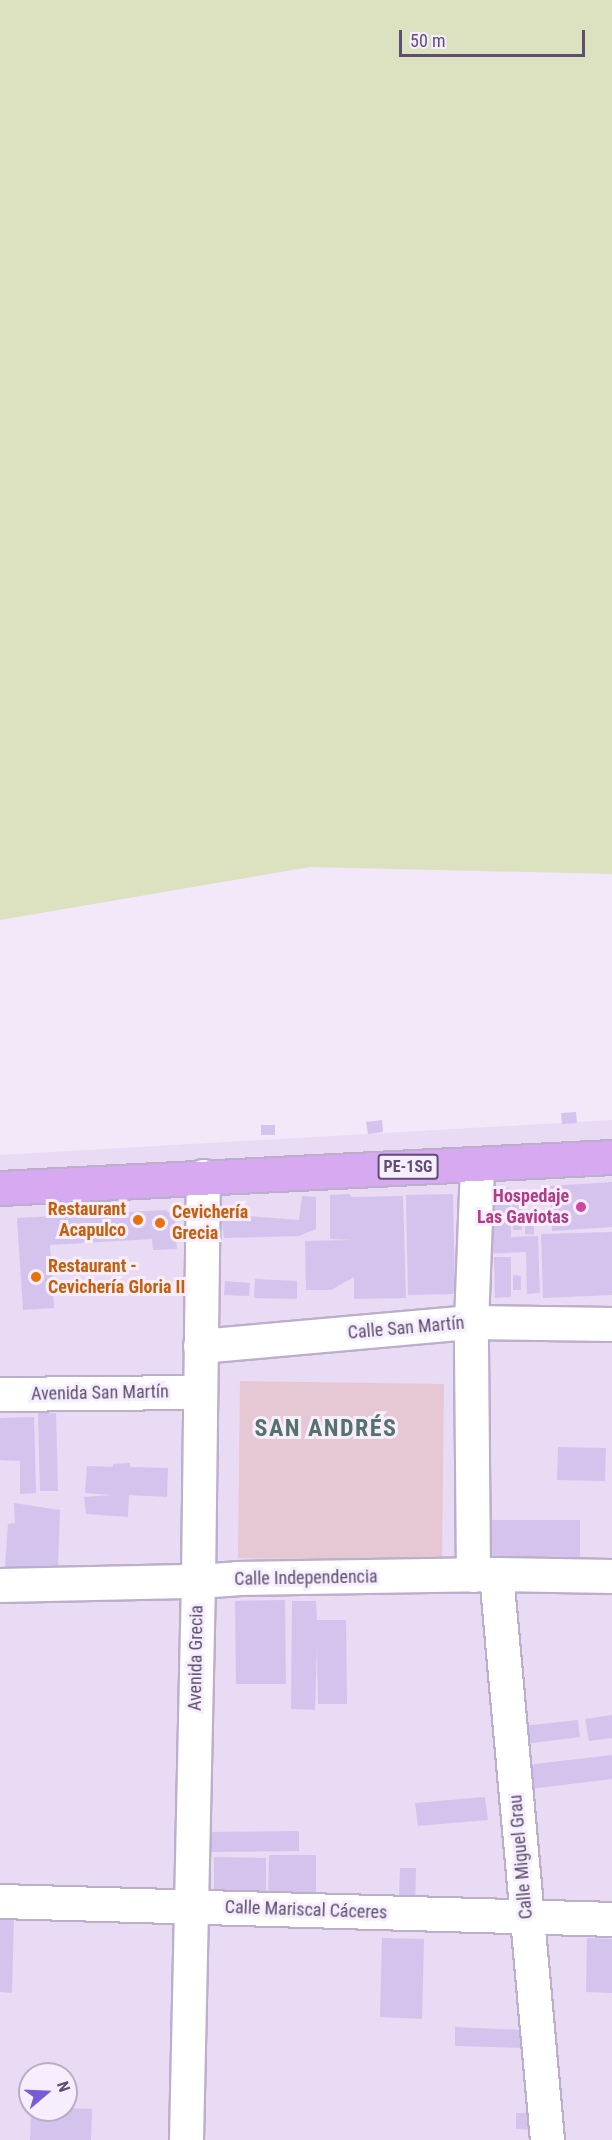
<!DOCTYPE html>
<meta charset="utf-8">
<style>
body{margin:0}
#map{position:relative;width:612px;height:2140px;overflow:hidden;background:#f3e8fa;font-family:"Roboto Condensed",sans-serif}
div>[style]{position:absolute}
.residential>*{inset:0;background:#e8dbf3}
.green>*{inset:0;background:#e6c8d4}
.water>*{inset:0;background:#dce1bf}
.building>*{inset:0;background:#d4c3ec}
.roads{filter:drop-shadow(2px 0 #bcafcb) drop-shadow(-2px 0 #bcafcb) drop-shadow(0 2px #bcafcb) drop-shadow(0 -2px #bcafcb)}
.minor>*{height:33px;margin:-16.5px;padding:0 16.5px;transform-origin:16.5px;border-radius:16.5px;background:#fff}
.major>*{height:33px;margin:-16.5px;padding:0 16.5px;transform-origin:16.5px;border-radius:16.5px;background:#d7a9f1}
.dots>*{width:16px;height:16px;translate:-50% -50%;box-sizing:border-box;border:3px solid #f7eefd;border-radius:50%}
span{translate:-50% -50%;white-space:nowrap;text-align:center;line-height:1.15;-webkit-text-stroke:6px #f7eefd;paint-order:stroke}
.shield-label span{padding:2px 4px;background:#f7eefd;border:2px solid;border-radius:4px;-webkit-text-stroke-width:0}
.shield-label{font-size:16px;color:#5c4f71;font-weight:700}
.hotel-label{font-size:18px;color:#b23c85;font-weight:700}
.right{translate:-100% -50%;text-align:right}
.food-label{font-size:18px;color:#c56008;font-weight:700}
.left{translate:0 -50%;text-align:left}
.street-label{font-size:18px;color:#5c4f71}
.district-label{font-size:24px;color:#55736a;font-weight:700;letter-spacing:1.5px}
.north{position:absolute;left:18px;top:2062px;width:60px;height:60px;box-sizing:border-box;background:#f7eefd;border:2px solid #b9aec5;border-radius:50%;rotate:71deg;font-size:16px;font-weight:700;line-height:24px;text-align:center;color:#5c4f71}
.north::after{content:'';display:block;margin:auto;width:21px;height:27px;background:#785cd5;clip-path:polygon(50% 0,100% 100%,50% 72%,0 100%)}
.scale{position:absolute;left:399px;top:30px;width:186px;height:27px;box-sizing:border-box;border:3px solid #5c4f71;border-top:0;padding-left:8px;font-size:18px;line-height:21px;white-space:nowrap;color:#5c4f71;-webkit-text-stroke:4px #f7eefd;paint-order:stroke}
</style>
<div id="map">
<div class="residential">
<div style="clip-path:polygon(evenodd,612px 1120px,612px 2140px,0 2140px,0 1155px,612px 1120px,30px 2074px,66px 2074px,66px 2110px,30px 2110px,30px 2074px)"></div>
</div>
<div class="green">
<div style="clip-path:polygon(240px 1381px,444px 1384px,442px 1561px,238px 1558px)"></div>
</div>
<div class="water">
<div style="clip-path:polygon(0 0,612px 0,612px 874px,310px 867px,0 920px)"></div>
</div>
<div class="building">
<div style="clip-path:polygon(576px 1112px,577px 1123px,562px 1124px,561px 1113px)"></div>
<div style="clip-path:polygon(382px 1120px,383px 1132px,368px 1134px,366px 1122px)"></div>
<div style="clip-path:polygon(261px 1125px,275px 1125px,275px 1135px,261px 1135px)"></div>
<div style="clip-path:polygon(612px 1182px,612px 1227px,552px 1231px,550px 1186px)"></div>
<div style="clip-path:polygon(510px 1188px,511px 1219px,480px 1221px,478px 1190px)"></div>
<div style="clip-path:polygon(515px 1189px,525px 1190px,522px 1211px,512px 1209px)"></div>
<div style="clip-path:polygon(349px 1194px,352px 1197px,403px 1196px,406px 1298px,354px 1299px,354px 1277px,331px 1290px,306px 1290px,305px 1241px,353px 1240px,330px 1239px,330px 1195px)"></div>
<div style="clip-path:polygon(453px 1194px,455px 1294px,408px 1295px,406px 1195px)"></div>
<div style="clip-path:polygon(302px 1196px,316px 1197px,316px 1229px,299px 1236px,224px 1238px,221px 1214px,299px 1220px)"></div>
<div style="clip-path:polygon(166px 1210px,175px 1219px,177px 1249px,153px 1250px,152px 1239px,50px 1245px,54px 1308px,23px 1310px,17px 1218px)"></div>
<div style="clip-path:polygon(512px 1214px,521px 1214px,522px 1230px,513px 1230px)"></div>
<div style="clip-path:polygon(525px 1215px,534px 1215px,534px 1235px,525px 1234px)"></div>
<div style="clip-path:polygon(511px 1222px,511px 1237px,538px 1236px,540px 1293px,527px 1294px,526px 1252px,481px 1254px,481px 1223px)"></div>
<div style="clip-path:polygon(612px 1232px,612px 1295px,543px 1298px,541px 1234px)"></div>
<div style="clip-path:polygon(494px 1257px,511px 1257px,511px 1297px,495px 1298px)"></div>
<div style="clip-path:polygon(513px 1275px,521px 1276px,521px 1290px,513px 1290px)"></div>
<div style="clip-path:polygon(481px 1278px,490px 1278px,491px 1297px,482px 1297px)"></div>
<div style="clip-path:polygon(255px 1279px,297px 1281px,297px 1299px,254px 1298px)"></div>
<div style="clip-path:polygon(225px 1281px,250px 1283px,249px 1296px,224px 1295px)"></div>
<div style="clip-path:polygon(38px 1413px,56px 1413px,58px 1491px,40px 1491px)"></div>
<div style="clip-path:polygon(34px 1417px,36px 1493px,20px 1494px,20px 1461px,0 1460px,0 1418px)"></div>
<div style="clip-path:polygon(558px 1447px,606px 1448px,605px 1481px,557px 1480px)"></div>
<div style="clip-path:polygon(130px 1463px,130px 1467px,168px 1468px,167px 1497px,129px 1495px,128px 1517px,86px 1514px,84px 1497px,113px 1495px,85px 1493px,87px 1466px,113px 1467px,113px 1464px)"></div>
<div style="clip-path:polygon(14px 1503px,60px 1510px,58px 1567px,5px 1567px,8px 1524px,15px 1523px)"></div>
<div style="clip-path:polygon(490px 1520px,580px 1520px,580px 1557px,491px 1558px)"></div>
<div style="clip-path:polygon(285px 1600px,286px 1684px,236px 1684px,235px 1601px)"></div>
<div style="clip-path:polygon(292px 1601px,316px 1601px,317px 1620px,346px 1620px,347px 1704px,318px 1704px,317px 1644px,315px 1710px,291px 1709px)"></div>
<div style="clip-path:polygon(612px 1715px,612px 1738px,589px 1741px,585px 1719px)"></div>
<div style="clip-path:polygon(578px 1720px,580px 1737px,525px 1744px,523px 1726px)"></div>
<div style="clip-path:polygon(612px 1755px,612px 1779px,521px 1790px,518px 1766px)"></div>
<div style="clip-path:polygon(485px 1797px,488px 1820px,418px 1826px,415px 1803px)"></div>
<div style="clip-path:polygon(299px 1831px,299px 1851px,209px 1852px,209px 1832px)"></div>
<div style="clip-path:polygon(269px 1855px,316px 1855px,316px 1896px,268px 1895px)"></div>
<div style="clip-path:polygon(214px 1857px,266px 1858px,266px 1891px,214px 1891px)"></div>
<div style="clip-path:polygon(400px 1868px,416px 1868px,415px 1903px,399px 1902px)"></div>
<div style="clip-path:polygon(0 1916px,14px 1916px,12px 1993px,0 1992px)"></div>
<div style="clip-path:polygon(382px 1938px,424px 1939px,422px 2019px,380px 2017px)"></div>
<div style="clip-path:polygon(587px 1938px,612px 1939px,612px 1993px,586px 1992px)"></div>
<div style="clip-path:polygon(455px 2027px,523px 2030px,525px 2048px,455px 2046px)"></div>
<div style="clip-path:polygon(66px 2108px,92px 2109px,91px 2140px,30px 2140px,31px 2110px,66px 2110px)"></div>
<div style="clip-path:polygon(516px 2113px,537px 2113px,536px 2130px,516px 2129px)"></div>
</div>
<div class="roads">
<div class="minor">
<div style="left:200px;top:1346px;width:272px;rotate:-5.1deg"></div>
<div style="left:471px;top:1322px;width:141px;rotate:0.8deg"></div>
<div style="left:0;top:1394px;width:199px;rotate:-0.6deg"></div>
<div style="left:496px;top:1574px;width:568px;rotate:84.85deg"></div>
<div style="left:473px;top:1575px;width:253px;rotate:-90.5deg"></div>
<div style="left:471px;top:1322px;width:158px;rotate:-87.8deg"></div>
<div style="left:0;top:1585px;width:198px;rotate:-1.2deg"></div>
<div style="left:198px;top:1581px;width:39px;rotate:-4deg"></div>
<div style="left:237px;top:1578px;width:259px;rotate:-0.9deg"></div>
<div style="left:496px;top:1574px;width:116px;rotate:1deg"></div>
<div style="left:0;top:1901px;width:612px;rotate:1.68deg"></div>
<div style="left:186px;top:2140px;width:559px;rotate:-88.77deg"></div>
<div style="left:198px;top:1581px;width:405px;rotate:-89.3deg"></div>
</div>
<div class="major">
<div style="left:0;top:1188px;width:613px;rotate:-2.9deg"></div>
</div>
</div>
<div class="dots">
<div style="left:581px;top:1207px;background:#d1479c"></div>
<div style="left:138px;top:1220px;background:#e8710a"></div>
<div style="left:160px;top:1223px;background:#e8710a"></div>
<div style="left:36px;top:1277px;background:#e8710a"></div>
</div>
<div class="shield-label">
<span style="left:408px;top:1167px">PE-1SG</span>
</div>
<div class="hotel-label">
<span class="right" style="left:569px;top:1207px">Hospedaje<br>Las Gaviotas</span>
</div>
<div class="food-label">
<span class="right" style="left:126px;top:1220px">Restaurant<br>Acapulco</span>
<span class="left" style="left:172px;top:1223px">Cevichería<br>Grecia</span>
<span class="left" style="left:48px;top:1277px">Restaurant -<br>Cevichería Gloria II</span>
</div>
<div class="street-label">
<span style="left:406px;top:1328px;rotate:-5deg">Calle San Martín</span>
<span style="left:100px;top:1393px;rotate:-1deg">Avenida San Martín</span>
<span style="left:306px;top:1578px;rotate:-1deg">Calle Independencia</span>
<span style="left:196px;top:1658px;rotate:-89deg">Avenida Grecia</span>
<span style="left:521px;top:1857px;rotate:-95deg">Calle Miguel Grau</span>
<span style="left:306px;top:1910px;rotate:2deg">Calle Mariscal Cáceres</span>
</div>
<div class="district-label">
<span style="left:326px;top:1429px">SAN ANDRÉS</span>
</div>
<div class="north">N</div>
<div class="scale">50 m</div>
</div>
